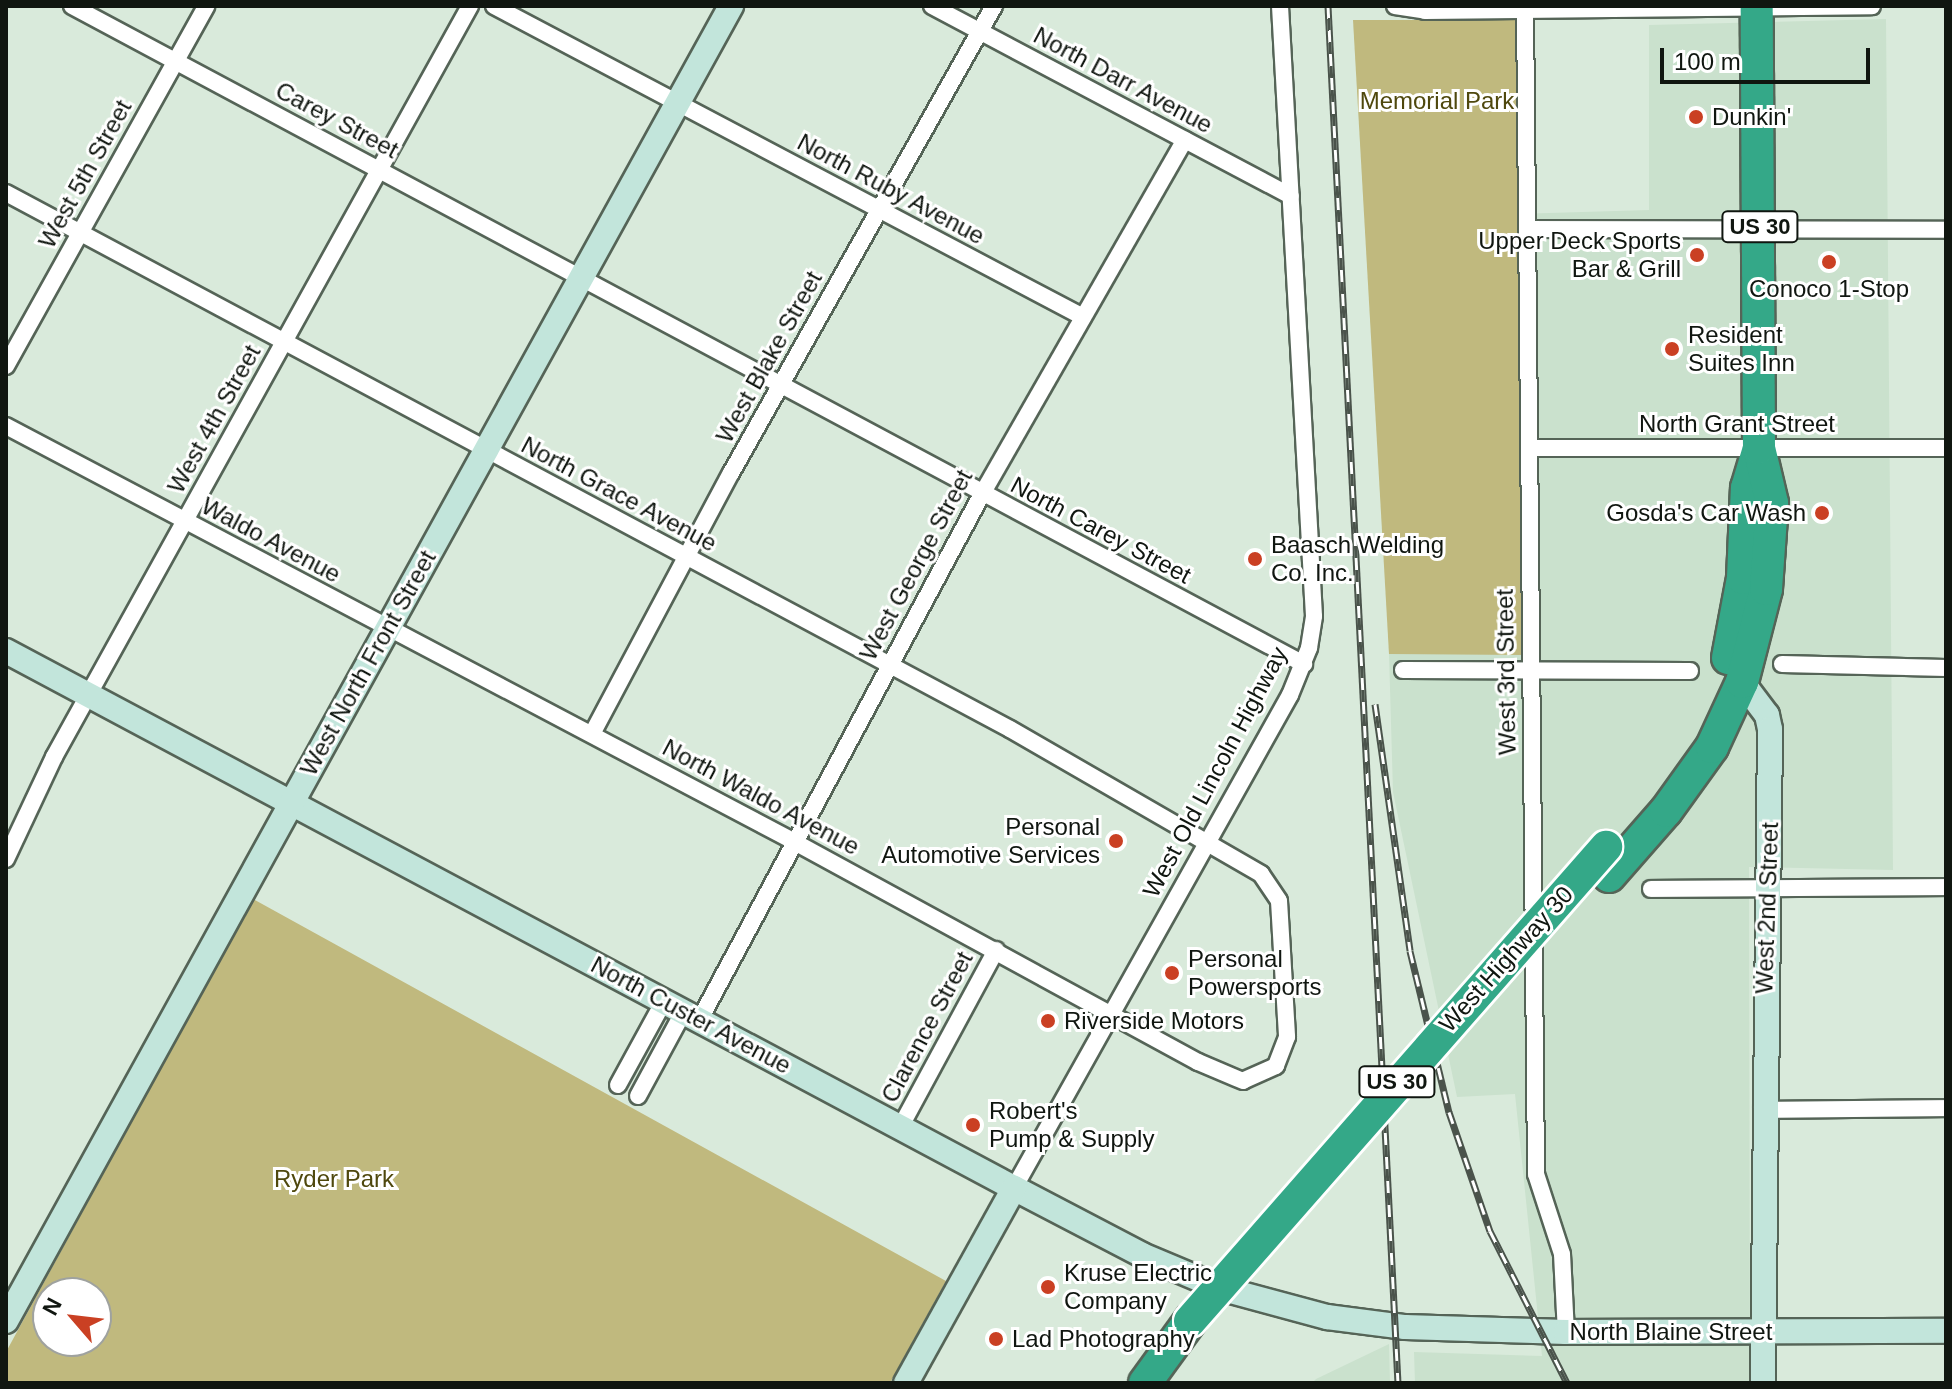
<!DOCTYPE html>
<style>
body{margin:0}
#map{position:relative;width:1952px;height:1389px;overflow:hidden;background:#d9eadb;font-family:Helvetica,sans-serif}
div>[style]{position:absolute}
.built>*{inset:0;background:#cae1cd}
.green>*{inset:0;background:#c0b97e}
.roads{filter:drop-shadow(2px 0 #556457) drop-shadow(-2px 0 #556457) drop-shadow(0 2px #556457) drop-shadow(0 -2px #556457)}
.street>*{height:16px;margin:-8px;padding:0 8px;transform-origin:8px;border-radius:8px;background:#fff}
.secondary>*{height:24px;margin:-12px;padding:0 12px;transform-origin:12px;border-radius:12px;background:#c2e5db}
.highway>*{height:32px;margin:-16px;padding:0 16px;transform-origin:16px;border-radius:16px;background:#34a888}
.rail>*{height:7px;margin-top:-3.5px;transform-origin:0;background:repeating-linear-gradient(90deg,#fff 0 12px,#4a534b 0 24px);box-sizing:border-box;border-block:2px solid #4a534b}
.bridges{filter:drop-shadow(2px 0 #fff) drop-shadow(-2px 0 #fff) drop-shadow(0 2px #fff) drop-shadow(0 -2px #fff)}
.highway-bridge>*{height:32px;margin:-16px;padding:0 16px;transform-origin:16px;border-radius:16px;background:#34a888}
.dots>*{width:22px;height:22px;translate:-50% -50%;box-sizing:border-box;border:4px solid #fff;border-radius:50%}
span{translate:-50% -50%;white-space:nowrap;text-align:center;line-height:1.15;-webkit-text-stroke:6px #fff;paint-order:stroke}
.shield-label span{padding:2px 6px;background:#fff;border:2px solid;border-radius:6px;-webkit-text-stroke-width:0}
.shield-label{font-size:22px;color:#101610;font-weight:700}
.street-label{font-size:24px;color:#101610}
.park-label{font-size:24px;color:#4f480d}
.poi-label{font-size:24px;color:#101610}
.left{translate:0 -50%;text-align:left}
.right{translate:-100% -50%;text-align:right}
.frame{position:absolute;inset:0;border:8px solid #101610;pointer-events:none}
.north{position:absolute;left:32px;top:1277px;width:80px;height:80px;box-sizing:border-box;background:#fff;border:2px solid #9fa29f;border-radius:50%;rotate:298deg;font-size:22px;font-weight:700;line-height:32px;text-align:center;color:#101610}
.north::after{content:'';display:block;margin:auto;width:28px;height:36px;background:#ca4023;clip-path:polygon(50% 0,100% 100%,50% 72%,0 100%)}
.scale{position:absolute;left:1660px;top:48px;width:210px;height:36px;box-sizing:border-box;border:4px solid #101610;border-top:0;padding-left:10px;font-size:24px;line-height:28px;white-space:nowrap;color:#101610;-webkit-text-stroke:6px #fff;paint-order:stroke}
</style>
<div id="map">
<div class="built">
<div style="clip-path:polygon(1886px 19px,1893px 870px,1749px 867px,1750px 1383px,1415px 1383px,1414px 1352px,1542px 1356px,1515px 1094px,1457px 1097px,1393px 792px,1389px 654px,1523px 654px,1518px 214px,1649px 210px,1649px 25px)"></div>
<div style="clip-path:polygon(1389px 1344px,1390px 1383px,1312px 1383px,1316px 1379px)"></div>
</div>
<div class="green">
<div style="clip-path:polygon(1353px 20px,1516px 20px,1524px 655px,1389px 654px)"></div>
<div style="clip-path:polygon(evenodd,253px 899px,946px 1281px,890px 1383px,6px 1383px,6px 1352px,253px 899px,48px 1293px,96px 1293px,96px 1341px,48px 1341px,48px 1293px)"></div>
</div>
<div class="roads">
<div class="street">
<div style="left:72px;top:6px;width:1397px;rotate:28.11deg"></div>
<div style="left:494px;top:6px;width:666px;rotate:27.83deg"></div>
<div style="left:932px;top:6px;width:406px;rotate:27.9deg"></div>
<div style="left:1395px;top:6px;width:30px;rotate:9deg"></div>
<div style="left:1425px;top:11px;width:447px;rotate:-0.6deg"></div>
<div style="left:1525px;top:6px;width:1168px;rotate:89.46deg"></div>
<div style="left:1536px;top:1174px;width:84px;rotate:72deg"></div>
<div style="left:1562px;top:1254px;width:78px;rotate:87.1deg"></div>
<div style="left:6px;top:193px;width:1138px;rotate:28.1deg"></div>
<div style="left:1010px;top:729px;width:290px;rotate:30deg"></div>
<div style="left:1261px;top:874px;width:32px;rotate:56deg"></div>
<div style="left:1279px;top:901px;width:136px;rotate:86.6deg"></div>
<div style="left:1287px;top:1037px;width:31px;rotate:111deg"></div>
<div style="left:1276px;top:1066px;width:36px;rotate:156deg"></div>
<div style="left:1243px;top:1081px;width:49px;rotate:-157.1deg"></div>
<div style="left:1198px;top:1062px;width:459px;rotate:-151.4deg"></div>
<div style="left:795px;top:842px;width:892px;rotate:-152.2deg"></div>
<div style="left:1529px;top:229px;width:417px;rotate:0.1deg"></div>
<div style="left:6px;top:366px;width:412px;rotate:-60.9deg"></div>
<div style="left:1529px;top:448px;width:417px"></div>
<div style="left:1782px;top:664px;width:164px;rotate:1.4deg"></div>
<div style="left:1403px;top:670px;width:287px;rotate:0.2deg"></div>
<div style="left:592px;top:734px;width:296px;rotate:-62deg"></div>
<div style="left:731px;top:473px;width:536px;rotate:-60.61deg"></div>
<div style="left:6px;top:859px;width:113px;rotate:-64.8deg"></div>
<div style="left:54px;top:757px;width:859px;rotate:-61.02deg"></div>
<div style="left:1651px;top:889px;width:295px;rotate:-0.4deg"></div>
<div style="left:700px;top:1019px;width:596px;rotate:-61.76deg"></div>
<div style="left:982px;top:494px;width:408px;rotate:-60.2deg"></div>
<div style="left:618px;top:1085px;width:96px;rotate:-61.3deg"></div>
<div style="left:638px;top:1096px;width:97px;rotate:-61.6deg"></div>
<div style="left:1762px;top:1110px;width:184px;rotate:-0.6deg"></div>
<div style="left:901px;top:1126px;width:200px;rotate:-61.6deg"></div>
<div style="left:1014px;top:1188px;width:565px;rotate:-60.76deg"></div>
<div style="left:1290px;top:695px;width:51px;rotate:-68deg"></div>
<div style="left:1309px;top:648px;width:32px;rotate:-81deg"></div>
<div style="left:1314px;top:616px;width:611px;rotate:-93.19deg"></div>
</div>
<div class="secondary">
<div style="left:6px;top:651px;width:1142px;rotate:28.05deg"></div>
<div style="left:1014px;top:1188px;width:144px;rotate:27.6deg"></div>
<div style="left:1142px;top:1255px;width:88px;rotate:22.8deg"></div>
<div style="left:1223px;top:1289px;width:108px;rotate:15.1deg"></div>
<div style="left:1327px;top:1317px;width:79px;rotate:7.3deg"></div>
<div style="left:1405px;top:1327px;width:161px;rotate:1.8deg"></div>
<div style="left:1566px;top:1332px;width:380px;rotate:-0.2deg"></div>
<div style="left:1742px;top:682px;width:41px;rotate:52.9deg"></div>
<div style="left:1767px;top:715px;width:14px;rotate:78deg"></div>
<div style="left:1770px;top:729px;width:654px;rotate:90.61deg"></div>
<div style="left:6px;top:1321px;width:1502px;rotate:-61.13deg"></div>
<div style="left:906px;top:1383px;width:223px;rotate:-61deg"></div>
</div>
<div class="highway">
<div style="left:1728px;top:658px;width:81px;rotate:-79.4deg"></div>
<div style="left:1743px;top:578px;width:90px;rotate:-87.5deg"></div>
<div style="left:1747px;top:488px;width:42px;rotate:-73.3deg"></div>
<div style="left:1609px;top:876px;width:86px;rotate:-48.8deg"></div>
<div style="left:1666px;top:811px;width:79px;rotate:-54.3deg"></div>
<div style="left:1712px;top:747px;width:72px;rotate:-65.2deg"></div>
<div style="left:1742px;top:682px;width:96px;rotate:-75.5deg"></div>
<div style="left:1766px;top:589px;width:86px;rotate:-86deg"></div>
<div style="left:1772px;top:503px;width:57px;rotate:-103.3deg"></div>
<div style="left:1759px;top:448px;width:442px;rotate:-90.3deg"></div>
<div style="left:1145px;top:1383px;width:77px;rotate:-54deg"></div>
</div>
</div>
<div class="rail">
<div style="left:1328px;top:6px;width:1379px;rotate:87.09deg"></div>
<div style="left:1375px;top:704px;width:249px;rotate:81.9deg"></div>
<div style="left:1410px;top:951px;width:166px;rotate:76.4deg"></div>
<div style="left:1449px;top:1112px;width:126px;rotate:71deg"></div>
<div style="left:1490px;top:1231px;width:170px;rotate:63.1deg"></div>
</div>
<div class="bridges">
<div class="highway-bridge">
<div style="left:1190px;top:1321px;width:631px;rotate:-48.73deg"></div>
</div>
</div>
<div class="dots">
<div style="left:1696px;top:117px;background:#ca4023"></div>
<div style="left:1697px;top:255px;background:#ca4023"></div>
<div style="left:1829px;top:262px;background:#ca4023"></div>
<div style="left:1672px;top:349px;background:#ca4023"></div>
<div style="left:1822px;top:513px;background:#ca4023"></div>
<div style="left:1255px;top:559px;background:#ca4023"></div>
<div style="left:1116px;top:841px;background:#ca4023"></div>
<div style="left:1172px;top:973px;background:#ca4023"></div>
<div style="left:1048px;top:1021px;background:#ca4023"></div>
<div style="left:973px;top:1125px;background:#ca4023"></div>
<div style="left:1048px;top:1287px;background:#ca4023"></div>
<div style="left:996px;top:1339px;background:#ca4023"></div>
</div>
<div class="shield-label">
<span style="left:1760px;top:227px">US 30</span>
<span style="left:1397px;top:1082px">US 30</span>
</div>
<div class="street-label">
<span style="left:1123px;top:80px;rotate:28deg">North Darr Avenue</span>
<span style="left:337px;top:120px;rotate:28deg">Carey Street</span>
<span style="left:85px;top:174px;rotate:-61deg">West 5th Street</span>
<span style="left:891px;top:189px;rotate:28deg">North Ruby Avenue</span>
<span style="left:769px;top:357px;rotate:-61deg">West Blake Street</span>
<span style="left:214px;top:419px;rotate:-61deg">West 4th Street</span>
<span style="left:1737px;top:424px">North Grant Street</span>
<span style="left:619px;top:494px;rotate:28deg">North Grace Avenue</span>
<span style="left:1101px;top:530px;rotate:28deg">North Carey Street</span>
<span style="left:271px;top:540px;rotate:28deg">Waldo Avenue</span>
<span style="left:916px;top:565px;rotate:-62deg">West George Street</span>
<span style="left:368px;top:663px;rotate:-61deg">West North Front Street</span>
<span style="left:1506px;top:672px;rotate:-91deg">West 3rd Street</span>
<span style="left:1215px;top:772px;rotate:-62deg">West Old Lincoln Highway</span>
<span style="left:761px;top:797px;rotate:28deg">North Waldo Avenue</span>
<span style="left:1767px;top:908px;rotate:-88deg">West 2nd Street</span>
<span style="left:1506px;top:959px;rotate:-48deg">West Highway 30</span>
<span style="left:691px;top:1015px;rotate:28deg">North Custer Avenue</span>
<span style="left:927px;top:1027px;rotate:-62deg">Clarence Street</span>
<span style="left:1671px;top:1332px">North Blaine Street</span>
</div>
<div class="park-label">
<span style="left:1437px;top:101px">Memorial Park</span>
<span style="left:334px;top:1179px">Ryder Park</span>
</div>
<div class="poi-label">
<span class="left" style="left:1712px;top:117px">Dunkin'</span>
<span class="right" style="left:1681px;top:255px">Upper Deck Sports<br>Bar &amp; Grill</span>
<span style="left:1829px;top:289px">Conoco 1-Stop</span>
<span class="left" style="left:1688px;top:349px">Resident<br>Suites Inn</span>
<span class="right" style="left:1806px;top:513px">Gosda's Car Wash</span>
<span class="left" style="left:1271px;top:559px">Baasch Welding<br>Co. Inc.</span>
<span class="right" style="left:1100px;top:841px">Personal<br>Automotive Services</span>
<span class="left" style="left:1188px;top:973px">Personal<br>Powersports</span>
<span class="left" style="left:1064px;top:1021px">Riverside Motors</span>
<span class="left" style="left:989px;top:1125px">Robert's<br>Pump &amp; Supply</span>
<span class="left" style="left:1064px;top:1287px">Kruse Electric<br>Company</span>
<span class="left" style="left:1012px;top:1339px">Lad Photography</span>
</div>
<div class="frame"></div>
<div class="north">N</div>
<div class="scale">100 m</div>
</div>
